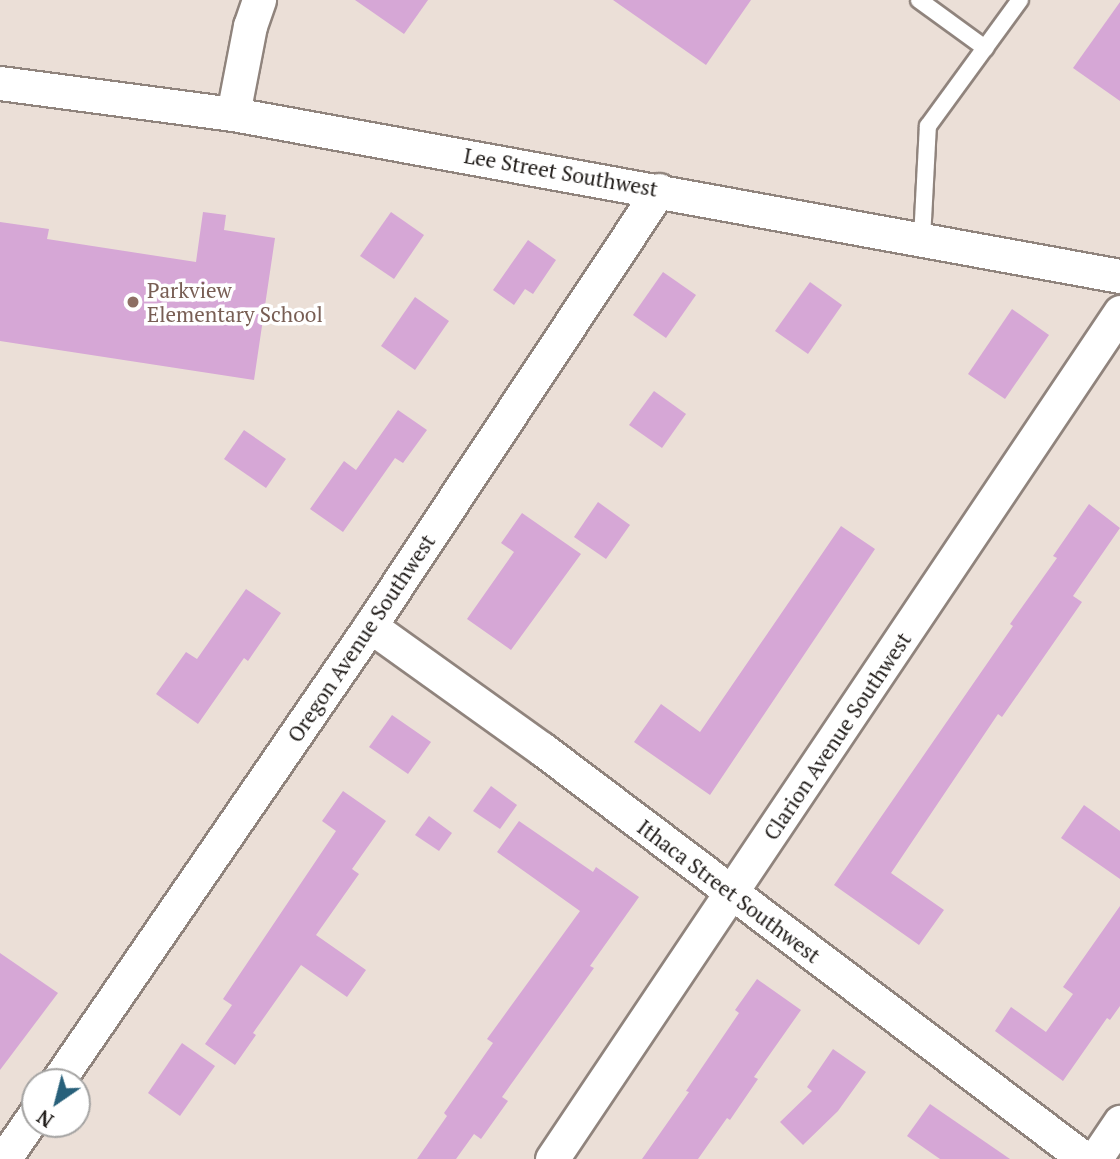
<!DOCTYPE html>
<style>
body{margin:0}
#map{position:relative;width:1120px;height:1159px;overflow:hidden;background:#ebdfd7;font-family:"PT Serif",serif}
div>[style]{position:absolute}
.building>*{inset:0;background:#d6a7d6}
.roads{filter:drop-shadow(2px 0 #90847d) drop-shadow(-2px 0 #90847d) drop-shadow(0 2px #90847d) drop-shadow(0 -2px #90847d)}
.lane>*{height:16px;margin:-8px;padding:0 8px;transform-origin:8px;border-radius:8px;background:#fff}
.street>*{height:33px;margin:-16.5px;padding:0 16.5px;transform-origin:16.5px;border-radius:16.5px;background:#fff}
.dots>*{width:19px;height:19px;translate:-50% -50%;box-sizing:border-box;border:4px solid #fff;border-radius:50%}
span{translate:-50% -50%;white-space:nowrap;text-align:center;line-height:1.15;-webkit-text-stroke:7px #fff;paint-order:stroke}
.street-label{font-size:21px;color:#1f1b18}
.education-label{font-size:21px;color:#785e54}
.left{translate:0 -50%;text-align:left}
.north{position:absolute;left:21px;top:1068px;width:70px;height:70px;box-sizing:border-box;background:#fff;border:2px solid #a5a4a3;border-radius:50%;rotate:215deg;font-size:19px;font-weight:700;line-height:28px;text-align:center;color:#1f1b18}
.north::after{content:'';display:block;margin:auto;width:24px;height:32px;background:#28607a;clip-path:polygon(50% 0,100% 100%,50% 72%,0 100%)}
</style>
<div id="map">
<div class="building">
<div style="clip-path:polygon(355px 0,428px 0,404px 34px)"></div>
<div style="clip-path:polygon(613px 0,751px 0,706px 65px)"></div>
<div style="clip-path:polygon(1120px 2px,1120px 101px,1073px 68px)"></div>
<div style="clip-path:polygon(203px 212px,226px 215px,224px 230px,275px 238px,254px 380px,0 341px,0 222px,49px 229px,47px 239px,196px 262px)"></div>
<div style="clip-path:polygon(391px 212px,424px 235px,394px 279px,360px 256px)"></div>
<div style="clip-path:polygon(528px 240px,556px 260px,533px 294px,525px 289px,514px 305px,493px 290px)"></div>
<div style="clip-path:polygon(663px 272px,696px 295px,666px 338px,633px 315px)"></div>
<div style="clip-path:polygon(810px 282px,842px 305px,808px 354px,775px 331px)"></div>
<div style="clip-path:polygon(415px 297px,449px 321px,415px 370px,381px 346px)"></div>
<div style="clip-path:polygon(1012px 309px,1049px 335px,1005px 399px,968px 374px)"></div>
<div style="clip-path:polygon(654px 391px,686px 414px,662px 448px,629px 425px)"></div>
<div style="clip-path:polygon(398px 410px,427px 430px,403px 463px,395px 458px,343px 532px,310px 509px,344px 461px,356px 470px)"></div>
<div style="clip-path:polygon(244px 430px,286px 459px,266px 488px,224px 459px)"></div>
<div style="clip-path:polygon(598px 502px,630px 525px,606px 559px,574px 537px)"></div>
<div style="clip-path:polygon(1089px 504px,1120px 528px,1073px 596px,1082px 602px,1002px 717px,998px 714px,891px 873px,944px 910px,919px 945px,834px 885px,1013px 626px,1010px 624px,1057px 558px,1053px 556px)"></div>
<div style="clip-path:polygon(522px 513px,581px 554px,511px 650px,467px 619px,514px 552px,501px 543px)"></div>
<div style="clip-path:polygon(841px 526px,875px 549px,710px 795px,634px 742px,661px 704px,700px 732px)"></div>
<div style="clip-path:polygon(246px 589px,281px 613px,248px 661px,244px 658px,198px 724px,156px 694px,186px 652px,197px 659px)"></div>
<div style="clip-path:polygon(392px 715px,431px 742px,408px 774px,369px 747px)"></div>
<div style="clip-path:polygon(491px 786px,517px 805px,500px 829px,473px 811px)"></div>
<div style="clip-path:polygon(343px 791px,386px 821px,352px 869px,359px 874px,316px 935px,366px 970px,347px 997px,301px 965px,253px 1033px,256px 1035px,235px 1065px,205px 1044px,232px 1005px,223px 999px,336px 831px,322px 821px)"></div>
<div style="clip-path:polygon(1084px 805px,1120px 831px,1120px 879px,1061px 838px)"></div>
<div style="clip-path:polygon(429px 816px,452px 833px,439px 851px,415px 835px)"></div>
<div style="clip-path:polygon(519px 821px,593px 872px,596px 867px,639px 897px,590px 966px,594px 968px,502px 1097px,508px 1101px,481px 1139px,474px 1134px,456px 1159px,417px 1159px,447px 1116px,444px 1113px,493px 1043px,487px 1039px,580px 911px,497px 852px)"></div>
<div style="clip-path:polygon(1120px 906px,1120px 1006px,1110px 1020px,1107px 1018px,1063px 1081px,995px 1031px,1011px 1007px,1046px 1032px,1073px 994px,1063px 987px)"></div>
<div style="clip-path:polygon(0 953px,58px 993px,0 1070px)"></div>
<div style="clip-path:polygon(757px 979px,801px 1010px,754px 1077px,758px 1079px,730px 1120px,727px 1118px,698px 1159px,642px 1159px,689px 1092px,686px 1091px,739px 1013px,735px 1010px)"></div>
<div style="clip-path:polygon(182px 1043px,215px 1066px,180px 1116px,148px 1093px)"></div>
<div style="clip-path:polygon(833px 1049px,866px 1072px,838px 1111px,803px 1145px,780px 1122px,812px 1091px,807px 1087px)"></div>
<div style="clip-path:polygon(930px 1104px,1010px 1159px,940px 1159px,907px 1136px)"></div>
</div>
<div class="roads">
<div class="lane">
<div style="left:919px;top:0;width:82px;rotate:36deg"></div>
<div style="left:922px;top:239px;width:113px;rotate:-87deg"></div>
<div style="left:928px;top:126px;width:156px;rotate:-53.9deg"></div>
</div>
<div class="street">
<div style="left:0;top:83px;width:235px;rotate:7.6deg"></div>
<div style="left:233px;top:114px;width:902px;rotate:10.35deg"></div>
<div style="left:233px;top:114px;width:90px;rotate:-79.1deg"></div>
<div style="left:250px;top:26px;width:28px;rotate:-71deg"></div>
<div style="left:370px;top:626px;width:211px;rotate:35.6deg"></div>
<div style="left:542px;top:749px;width:680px;rotate:37.06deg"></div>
<div style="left:57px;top:1082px;width:553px;rotate:-55.53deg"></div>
<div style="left:370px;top:626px;width:523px;rotate:-56.46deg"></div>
<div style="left:4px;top:1159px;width:55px;rotate:-55.4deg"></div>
<div style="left:552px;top:1159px;width:1020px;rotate:-56.15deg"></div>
<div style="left:1095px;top:1159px;width:45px;rotate:-56deg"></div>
</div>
</div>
<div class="dots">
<div style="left:133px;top:302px;background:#8d6e63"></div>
</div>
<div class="street-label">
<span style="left:561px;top:172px;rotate:10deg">Lee Street Southwest</span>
<span style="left:361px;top:638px;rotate:-56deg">Oregon Avenue Southwest</span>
<span style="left:837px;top:736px;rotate:-56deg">Clarion Avenue Southwest</span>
<span style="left:729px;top:891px;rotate:37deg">Ithaca Street Southwest</span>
</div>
<div class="education-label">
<span class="left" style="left:147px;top:302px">Parkview<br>Elementary School</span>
</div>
<div class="north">N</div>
</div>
